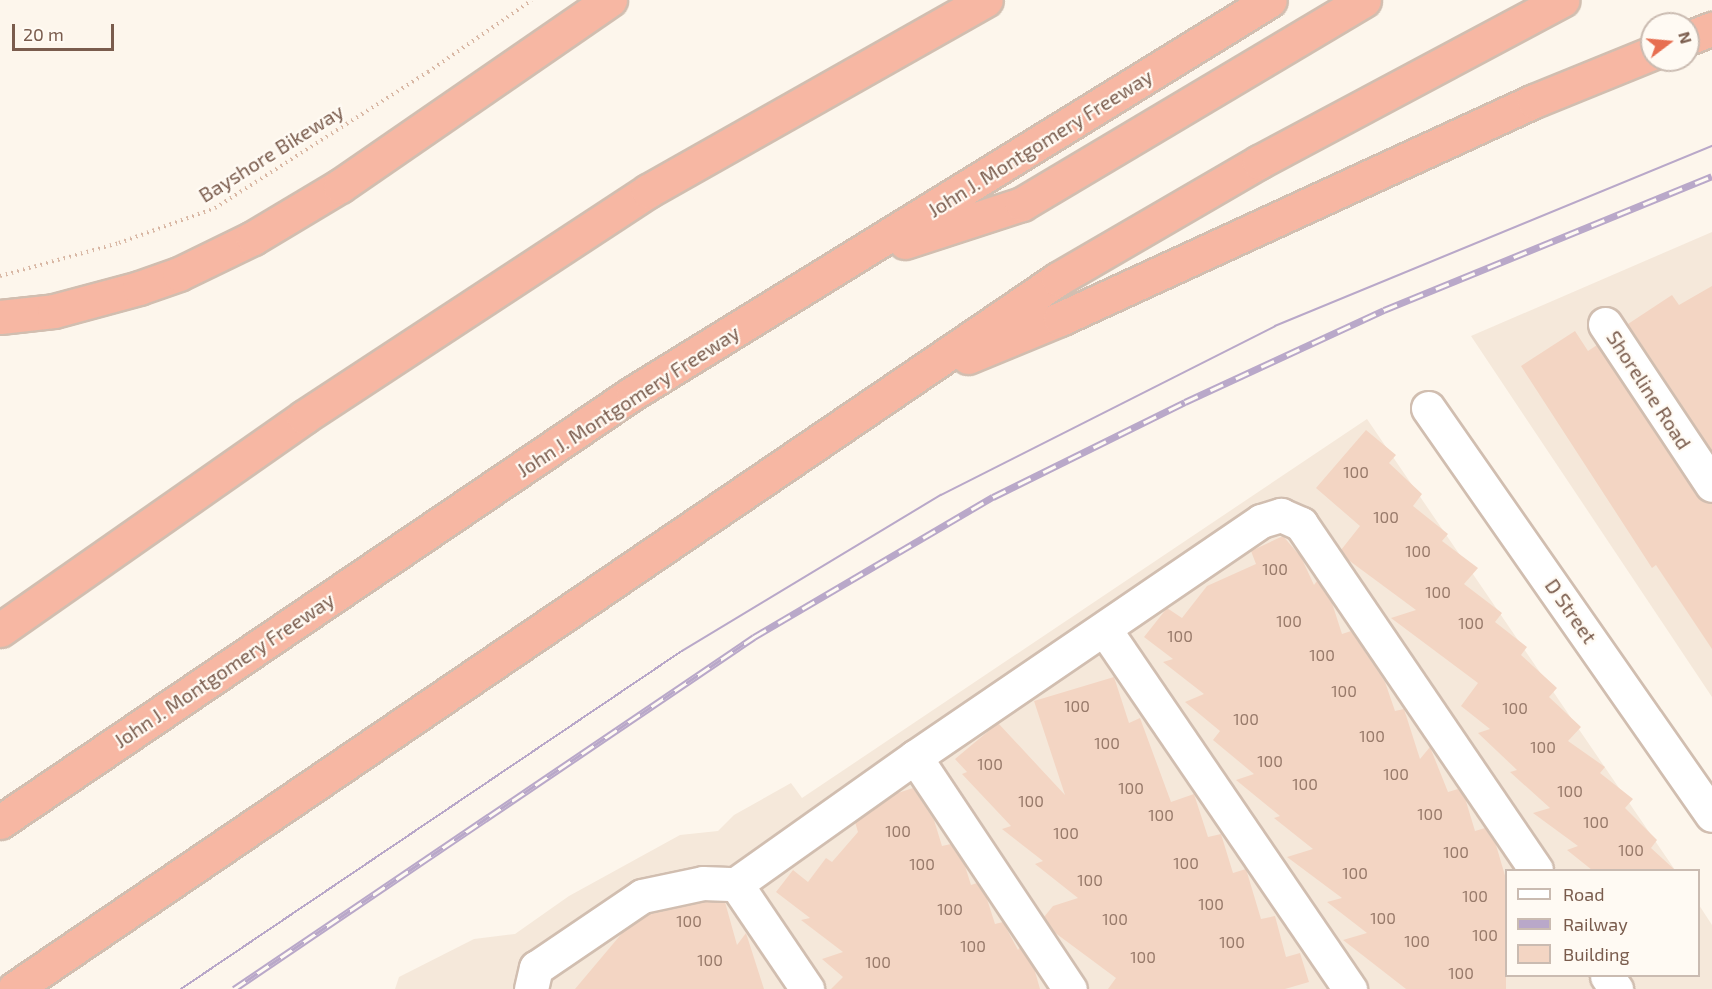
<!DOCTYPE html>
<style>
body{margin:0}
#map{position:relative;width:1712px;height:989px;overflow:hidden;background:#fdf6ec;font-family:"Exo 2",sans-serif}
div>[style]{position:absolute}
.residential>*{inset:0;background:#f5e8da}
.building>*{inset:0;background:#f3d5c3}
.path>*{height:4px;margin-top:-2px;transform-origin:0;background:repeating-linear-gradient(90deg,#d9b8a5 0 1.5px,transparent 0 6px)}
.roads{filter:drop-shadow(2px 0 #d1beb0) drop-shadow(-2px 0 #d1beb0) drop-shadow(0 2px #d1beb0) drop-shadow(0 -2px #d1beb0)}
.minor>*{height:33px;margin:-16.5px;padding:0 16.5px;transform-origin:16.5px;border-radius:16.5px;background:#fff}
.highway>*{height:33px;margin:-16.5px;padding:0 16.5px;transform-origin:16.5px;border-radius:16.5px;background:#f7b7a3}
.tram>*{height:1.5px;margin:-0.75px;padding:0 0.75px;transform-origin:0.75px;border-radius:0.75px;background:#b9a8c9}
.rail>*{height:7px;margin-top:-3.5px;transform-origin:0;background:repeating-linear-gradient(90deg,#fffaf3 0 14px,#b9a8c9 0 28px);box-sizing:border-box;border-block:2px solid #b9a8c9}
span{translate:-50% -50%;white-space:nowrap;text-align:center;line-height:1.15;-webkit-text-stroke:4.5px #fffaf3;paint-order:stroke}
.number-label{font-size:16px;color:#987a6a}
.number-label span{-webkit-text-stroke-width:0}
.street-label{font-size:20px;color:#7a5c4d}
.legend{position:absolute;left:1505px;top:869px;width:195px;height:108px;box-sizing:border-box;background:#fffaf3;border:2px solid #cabbb1;margin:0;padding:8px 10px;list-style:none;font-size:18px;color:#7a5c4d}
.legend li{display:flex;align-items:center;gap:12px;height:30px}
.legend b{width:30px;border:2px solid #cabbb1}
.north{position:absolute;left:1640px;top:12px;width:60px;height:60px;box-sizing:border-box;background:#fffaf3;border:2px solid #cabbb1;border-radius:50%;rotate:74deg;font-size:16px;font-weight:700;line-height:24px;text-align:center;color:#7a5c4d}
.north::after{content:'';display:block;margin:auto;width:21px;height:27px;background:#e76f51;clip-path:polygon(50% 0,100% 100%,50% 72%,0 100%)}
.scale{position:absolute;left:12px;top:24px;width:102px;height:27px;box-sizing:border-box;border:3px solid #7a5c4d;border-top:0;padding-left:8px;font-size:18px;line-height:21px;white-space:nowrap;color:#7a5c4d;-webkit-text-stroke:4px #fffaf3;paint-order:stroke}
</style>
<div id="map">
<div class="residential">
<div style="clip-path:polygon(1712px 232px,1712px 697px,1471px 336px)"></div>
<div style="clip-path:polygon(1367px 419px,1675px 870px,1506px 870px,1506px 976px,1698px 976px,1699px 905px,1712px 925px,1712px 989px,395px 989px,399px 977px,474px 939px,515px 934px,569px 896px,680px 835px,718px 831px,734px 815px,791px 783px,802px 798px)"></div>
</div>
<div class="building">
<div style="clip-path:polygon(1712px 286px,1712px 451px,1628px 324px,1672px 295px,1679px 305px)"></div>
<div style="clip-path:polygon(1575px 331px,1588px 351px,1597px 345px,1696px 495px,1712px 504px,1712px 649px,1656px 565px,1652px 568px,1521px 366px)"></div>
<div style="clip-path:polygon(1366px 430px,1396px 455px,1389px 463px,1422px 494px,1413px 506px,1448px 534px,1442px 541px,1478px 568px,1464px 584px,1502px 613px,1495px 622px,1527px 647px,1521px 655px,1557px 688px,1549px 697px,1581px 727px,1568px 741px,1605px 767px,1600px 773px,1633px 799px,1625px 808px,1657px 840px,1651px 848px,1675px 870px,1592px 870px,1567px 850px,1578px 846px,1533px 813px,1550px 808px,1510px 772px,1517px 770px,1478px 733px,1490px 729px,1461px 706px,1478px 683px,1391px 618px,1416px 610px,1347px 559px,1341px 550px,1360px 526px,1316px 488px)"></div>
<div style="clip-path:polygon(1283px 536px,1301px 557px,1314px 585px,1317px 581px,1332px 603px,1342px 634px,1351px 631px,1385px 682px,1395px 711px,1404px 709px,1420px 759px,1430px 747px,1448px 792px,1458px 789px,1465px 798px,1475px 831px,1485px 828px,1496px 845px,1506px 879px,1506px 989px,1406px 989px,1343px 940px,1367px 933px,1327px 902px,1342px 898px,1287px 857px,1313px 849px,1274px 818px,1280px 816px,1236px 780px,1254px 774px,1213px 740px,1220px 731px,1185px 702px,1204px 694px,1163px 662px,1173px 659px,1144px 637px,1167px 608px,1182px 618px,1207px 586px,1256px 564px,1251px 551px)"></div>
<div style="clip-path:polygon(1114px 677px,1129px 723px,1140px 718px,1171px 802px,1194px 794px,1208px 837px,1221px 834px,1233px 873px,1246px 869px,1261px 919px,1275px 916px,1286px 957px,1300px 953px,1309px 982px,1285px 989px,1108px 989px,1116px 978px,1054px 932px,1044px 917px,1053px 906px,1078px 898px,1035px 864px,1043px 861px,1002px 829px,1011px 826px,962px 774px,967px 772px,955px 759px,998px 723px,1065px 795px,1034px 701px)"></div>
<div style="clip-path:polygon(913px 788px,934px 820px,942px 846px,951px 844px,965px 866px,971px 885px,977px 883px,987px 899px,995px 924px,1003px 922px,1018px 950px,1020px 947px,1034px 968px,1040px 989px,831px 989px,843px 977px,822px 959px,843px 952px,801px 920px,810px 918px,776px 892px,793px 870px,808px 882px,826px 858px,832px 862px,858px 832px,855px 822px,895px 794px)"></div>
<div style="clip-path:polygon(705px 902px,725px 902px,737px 945px,746px 933px,764px 989px,575px 989px,623px 932px,650px 914px)"></div>
</div>
<div class="path">
<div style="left:0;top:276px;width:123px;rotate:-15.5deg"></div>
<div style="left:119px;top:243px;width:102px;rotate:-20deg"></div>
<div style="left:215px;top:208px;width:253px;rotate:-32.6deg"></div>
<div style="left:428px;top:72px;width:126px;rotate:-34.7deg"></div>
</div>
<div class="roads">
<div class="minor">
<div style="left:1605px;top:324px;width:193px;rotate:56.4deg"></div>
<div style="left:1428px;top:408px;width:496px;rotate:55.1deg"></div>
<div style="left:1105px;top:630px;width:435px;rotate:55.7deg"></div>
<div style="left:915px;top:757px;width:279px;rotate:56.3deg"></div>
<div style="left:736px;top:884px;width:127px;rotate:55.9deg"></div>
<div style="left:1607px;top:976px;width:16px;rotate:55deg"></div>
<div style="left:531px;top:989px;width:22px;rotate:-77deg"></div>
<div style="left:536px;top:968px;width:128px;rotate:-34.2deg"></div>
<div style="left:642px;top:896px;width:62px;rotate:-12deg"></div>
<div style="left:703px;top:883px;width:33px;rotate:2deg"></div>
<div style="left:736px;top:884px;width:219px;rotate:-35.4deg"></div>
<div style="left:915px;top:757px;width:419px;rotate:-34.3deg"></div>
<div style="left:1261px;top:521px;width:21px;rotate:-17deg"></div>
<div style="left:1281px;top:515px;width:22px;rotate:24deg"></div>
<div style="left:1301px;top:524px;width:418px;rotate:55.8deg"></div>
</div>
<div class="highway">
<div style="left:1688px;top:38px;width:26px;rotate:-21deg"></div>
<div style="left:905px;top:242px;width:123px;rotate:-18deg"></div>
<div style="left:1022px;top:204px;width:398px;rotate:-30.8deg"></div>
<div style="left:0;top:317px;width:54px;rotate:-6.3deg"></div>
<div style="left:54px;top:311px;width:88px;rotate:-15.1deg"></div>
<div style="left:139px;top:288px;width:42px;rotate:-19.3deg"></div>
<div style="left:179px;top:274px;width:82px;rotate:-25.9deg"></div>
<div style="left:253px;top:238px;width:101px;rotate:-30.9deg"></div>
<div style="left:340px;top:186px;width:328px;rotate:-34.6deg"></div>
<div style="left:968px;top:357px;width:100px;rotate:-22.4deg"></div>
<div style="left:1060px;top:319px;width:522px;rotate:-24.7deg"></div>
<div style="left:1534px;top:101px;width:127px;rotate:-22.1deg"></div>
<div style="left:0;top:630px;width:371px;rotate:-35deg"></div>
<div style="left:304px;top:417px;width:412px;rotate:-33.3deg"></div>
<div style="left:648px;top:191px;width:388px;rotate:-29.5deg"></div>
<div style="left:0;top:822px;width:765px;rotate:-34.13deg"></div>
<div style="left:633px;top:393px;width:748px;rotate:-31.67deg"></div>
<div style="left:14px;top:989px;width:1263px;rotate:-34.22deg"></div>
<div style="left:1058px;top:279px;width:233px;rotate:-30.2deg"></div>
<div style="left:1259px;top:162px;width:344px;rotate:-28.1deg"></div>
</div>
</div>
<div class="tram">
<div style="left:181px;top:989px;width:604px;rotate:-34.01deg"></div>
<div style="left:682px;top:651px;width:302px;rotate:-31.1deg"></div>
<div style="left:941px;top:495px;width:374px;rotate:-26.8deg"></div>
<div style="left:1275px;top:326px;width:473px;rotate:-22.4deg"></div>
</div>
<div class="rail">
<div style="left:234px;top:989px;width:628px;rotate:-34.09deg"></div>
<div style="left:754px;top:637px;width:277px;rotate:-30.4deg"></div>
<div style="left:993px;top:497px;width:214px;rotate:-26.3deg"></div>
<div style="left:1185px;top:402px;width:219px;rotate:-24.8deg"></div>
<div style="left:1384px;top:310px;width:354px;rotate:-22.2deg"></div>
</div>
<div class="number-label">
<span style="left:1356px;top:472px">100</span>
<span style="left:1386px;top:517px">100</span>
<span style="left:1418px;top:551px">100</span>
<span style="left:1275px;top:569px">100</span>
<span style="left:1438px;top:592px">100</span>
<span style="left:1289px;top:621px">100</span>
<span style="left:1471px;top:623px">100</span>
<span style="left:1180px;top:636px">100</span>
<span style="left:1322px;top:655px">100</span>
<span style="left:1344px;top:691px">100</span>
<span style="left:1077px;top:706px">100</span>
<span style="left:1515px;top:708px">100</span>
<span style="left:1246px;top:719px">100</span>
<span style="left:1372px;top:736px">100</span>
<span style="left:1107px;top:743px">100</span>
<span style="left:1543px;top:747px">100</span>
<span style="left:1270px;top:761px">100</span>
<span style="left:990px;top:764px">100</span>
<span style="left:1396px;top:774px">100</span>
<span style="left:1305px;top:784px">100</span>
<span style="left:1131px;top:788px">100</span>
<span style="left:1570px;top:791px">100</span>
<span style="left:1031px;top:801px">100</span>
<span style="left:1430px;top:814px">100</span>
<span style="left:1161px;top:815px">100</span>
<span style="left:1596px;top:822px">100</span>
<span style="left:898px;top:831px">100</span>
<span style="left:1066px;top:833px">100</span>
<span style="left:1631px;top:850px">100</span>
<span style="left:1456px;top:852px">100</span>
<span style="left:1186px;top:863px">100</span>
<span style="left:922px;top:864px">100</span>
<span style="left:1355px;top:873px">100</span>
<span style="left:1090px;top:880px">100</span>
<span style="left:1475px;top:896px">100</span>
<span style="left:1211px;top:904px">100</span>
<span style="left:950px;top:909px">100</span>
<span style="left:1383px;top:918px">100</span>
<span style="left:1115px;top:919px">100</span>
<span style="left:689px;top:921px">100</span>
<span style="left:1485px;top:935px">100</span>
<span style="left:1417px;top:941px">100</span>
<span style="left:1232px;top:942px">100</span>
<span style="left:973px;top:946px">100</span>
<span style="left:1143px;top:957px">100</span>
<span style="left:710px;top:960px">100</span>
<span style="left:878px;top:962px">100</span>
<span style="left:1461px;top:973px">100</span>
</div>
<div class="street-label">
<span style="left:1040px;top:143px;rotate:-32deg">John J. Montgomery Freeway</span>
<span style="left:271px;top:153px;rotate:-32deg">Bayshore Bikeway</span>
<span style="left:1649px;top:390px;rotate:57deg">Shoreline Road</span>
<span style="left:628px;top:401px;rotate:-33deg">John J. Montgomery Freeway</span>
<span style="left:1571px;top:611px;rotate:55deg">D Street</span>
<span style="left:224px;top:670px;rotate:-34deg">John J. Montgomery Freeway</span>
</div>
<ul class="legend">
<li><b style="height:8px;background:#fff"></b>Road</li>
<li><b style="height:8px;background:#b9a8c9"></b>Railway</li>
<li><b style="height:16px;background:#f3d5c3"></b>Building</li>
</ul>
<div class="north">N</div>
<div class="scale">20 m</div>
</div>
